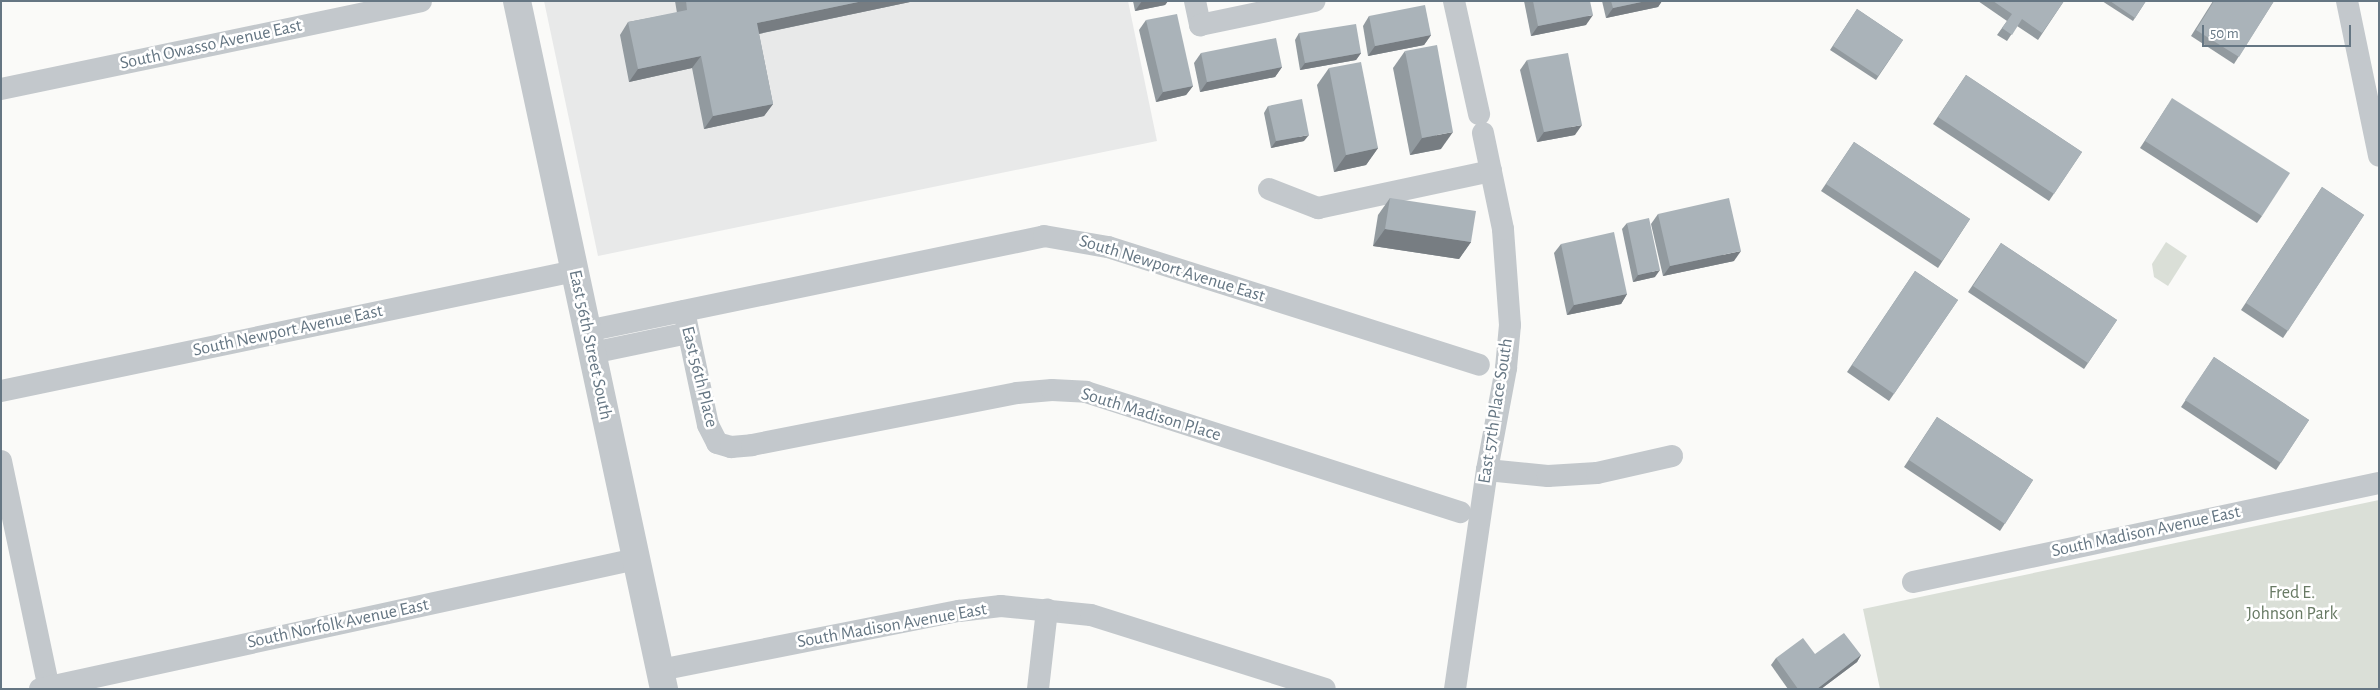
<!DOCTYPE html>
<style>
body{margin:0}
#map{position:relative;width:2380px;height:690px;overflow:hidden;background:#fafaf8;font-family:"Alegreya Sans",sans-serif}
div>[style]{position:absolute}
.built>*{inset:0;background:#e8e9e9}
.green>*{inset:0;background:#dadfd7}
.minor>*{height:22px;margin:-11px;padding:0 11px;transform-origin:11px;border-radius:11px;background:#c3c8cc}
.tertiary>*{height:28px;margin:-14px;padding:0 14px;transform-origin:14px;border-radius:14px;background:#c3c8cc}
.wall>*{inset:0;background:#929a9f}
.shaded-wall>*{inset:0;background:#777d82}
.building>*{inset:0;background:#aab3b9}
span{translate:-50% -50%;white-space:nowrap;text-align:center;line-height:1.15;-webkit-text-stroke:5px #fff;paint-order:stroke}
.street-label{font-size:18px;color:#657683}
.park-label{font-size:18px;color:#687a64}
.frame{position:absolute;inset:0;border:2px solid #657683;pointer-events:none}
.scale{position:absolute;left:2202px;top:25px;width:149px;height:22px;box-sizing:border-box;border:2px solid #657683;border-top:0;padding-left:6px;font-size:15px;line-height:18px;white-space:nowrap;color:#657683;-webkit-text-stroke:4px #fff;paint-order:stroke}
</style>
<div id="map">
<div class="built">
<div style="clip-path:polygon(544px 1px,1128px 1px,1157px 141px,598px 256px)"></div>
</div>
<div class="green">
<div style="clip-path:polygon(2166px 242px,2187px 256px,2168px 286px,2154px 277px,2152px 264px)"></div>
<div style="clip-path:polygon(2379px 500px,2379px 689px,1880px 689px,1863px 609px)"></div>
</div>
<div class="minor">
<div style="left:1195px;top:1px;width:25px;rotate:78deg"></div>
<div style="left:1200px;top:25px;width:117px;rotate:-11.8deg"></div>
<div style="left:1454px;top:1px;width:116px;rotate:77.5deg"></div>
<div style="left:2347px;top:1px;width:158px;rotate:78.3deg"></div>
<div style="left:1px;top:89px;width:429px;rotate:-11.8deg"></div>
<div style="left:1269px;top:189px;width:53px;rotate:21.2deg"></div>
<div style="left:1318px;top:208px;width:177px;rotate:-12.1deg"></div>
<div style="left:684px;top:311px;width:116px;rotate:78.1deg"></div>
<div style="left:708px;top:425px;width:20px;rotate:63deg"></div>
<div style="left:717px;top:443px;width:15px;rotate:16deg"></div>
<div style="left:731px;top:447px;width:21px;rotate:-5deg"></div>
<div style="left:752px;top:445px;width:270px;rotate:-11.1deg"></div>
<div style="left:1017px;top:393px;width:35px;rotate:-5deg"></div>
<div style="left:1052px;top:390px;width:34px;rotate:3deg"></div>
<div style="left:1086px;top:392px;width:393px;rotate:17.8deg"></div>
<div style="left:587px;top:331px;width:467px;rotate:-11.7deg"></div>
<div style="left:1044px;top:236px;width:65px;rotate:9.8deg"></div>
<div style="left:1108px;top:247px;width:389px;rotate:17.6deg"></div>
<div style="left:592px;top:353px;width:98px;rotate:-11.8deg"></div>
<div style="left:1px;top:391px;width:586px;rotate:-11.81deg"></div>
<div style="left:1px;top:461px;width:233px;rotate:78.1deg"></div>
<div style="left:1487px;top:470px;width:61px;rotate:5.6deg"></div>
<div style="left:1548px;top:476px;width:49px;rotate:-3.5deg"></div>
<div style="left:1597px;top:473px;width:77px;rotate:-12.8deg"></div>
<div style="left:1913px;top:582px;width:476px;rotate:-12deg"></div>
<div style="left:660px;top:670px;width:305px;rotate:-11.2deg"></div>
<div style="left:959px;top:611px;width:42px;rotate:-6.8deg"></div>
<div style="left:1001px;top:606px;width:90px;rotate:5.7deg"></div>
<div style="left:1091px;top:615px;width:245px;rotate:17.5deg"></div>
<div style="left:40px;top:689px;width:610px;rotate:-12.3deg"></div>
<div style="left:1038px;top:689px;width:80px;rotate:-83.5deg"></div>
<div style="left:1455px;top:689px;width:221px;rotate:-81.7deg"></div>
<div style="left:1487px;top:470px;width:104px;rotate:-79.4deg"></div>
<div style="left:1506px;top:368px;width:43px;rotate:-84.7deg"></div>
<div style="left:1510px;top:325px;width:96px;rotate:-94.2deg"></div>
<div style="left:1503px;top:229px;width:98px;rotate:-101.8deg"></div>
</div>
<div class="tertiary">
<div style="left:517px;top:1px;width:704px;rotate:77.94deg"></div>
</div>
<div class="wall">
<div style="clip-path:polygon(675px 1px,911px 1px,910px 2px,759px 34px,773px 104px,764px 116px,704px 129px,692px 68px,629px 82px,620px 35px,628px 22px,677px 13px)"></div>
<div style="clip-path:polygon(1133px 1px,1168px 1px,1165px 5px,1135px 11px)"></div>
<div style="clip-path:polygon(1524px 1px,1590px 1px,1586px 25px,1531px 36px)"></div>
<div style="clip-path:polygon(1602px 1px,1662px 1px,1658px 7px,1606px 18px)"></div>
<div style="clip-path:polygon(1978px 1px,2064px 1px,2038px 40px,2017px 26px,2007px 41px,1997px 35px,2007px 21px)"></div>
<div style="clip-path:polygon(2102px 1px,2146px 1px,2133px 21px)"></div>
<div style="clip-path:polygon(2213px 1px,2274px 1px,2234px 64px,2191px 36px)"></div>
<div style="clip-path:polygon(1857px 9px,1903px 40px,1876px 80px,1830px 50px)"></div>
<div style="clip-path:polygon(1369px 16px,1431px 35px,1424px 45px,1368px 56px,1363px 26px)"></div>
<div style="clip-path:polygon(1146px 20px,1193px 86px,1186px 95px,1156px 102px,1139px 30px)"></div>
<div style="clip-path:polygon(1299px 33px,1361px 53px,1356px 60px,1300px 70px,1295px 40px)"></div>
<div style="clip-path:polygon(1405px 51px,1441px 149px,1410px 155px,1393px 68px)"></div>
<div style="clip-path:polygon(1201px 53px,1282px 67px,1275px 77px,1200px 92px,1194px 63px)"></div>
<div style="clip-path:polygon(1527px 60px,1575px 135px,1537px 142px,1520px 70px)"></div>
<div style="clip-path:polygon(1329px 68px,1378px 148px,1366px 165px,1334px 172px,1317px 85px)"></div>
<div style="clip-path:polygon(1966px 75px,2082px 152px,2049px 201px,1933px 124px)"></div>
<div style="clip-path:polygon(2168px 105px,2262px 216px,2257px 223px,2140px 148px)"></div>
<div style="clip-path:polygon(1268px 106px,1304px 141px,1271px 148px,1264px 113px)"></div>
<div style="clip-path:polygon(1854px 142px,1970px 219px,1938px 268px,1821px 191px)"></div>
<div style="clip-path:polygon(2322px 187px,2364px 215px,2283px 338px,2241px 310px)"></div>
<div style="clip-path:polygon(1390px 198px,1471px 242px,1459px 259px,1373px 246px,1378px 215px)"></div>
<div style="clip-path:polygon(1658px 214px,1734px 261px,1663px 276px,1651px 224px)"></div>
<div style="clip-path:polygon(1627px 223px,1655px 277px,1633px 282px,1622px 229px)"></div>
<div style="clip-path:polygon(2001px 243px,2117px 320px,2084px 369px,1968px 292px)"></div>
<div style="clip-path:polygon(1561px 244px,1627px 294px,1621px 304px,1567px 315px,1554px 253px)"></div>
<div style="clip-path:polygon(1915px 271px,1958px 300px,1889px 401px,1847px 372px)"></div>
<div style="clip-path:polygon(2214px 357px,2309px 420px,2276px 470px,2181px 407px)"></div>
<div style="clip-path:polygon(1937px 417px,2033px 480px,2000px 531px,1904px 467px)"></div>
<div style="clip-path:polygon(1861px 655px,1857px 662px,1821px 689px,1788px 689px,1771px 665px,1776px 658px)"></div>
</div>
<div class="shaded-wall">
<div style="clip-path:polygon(863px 1px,911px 1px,910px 2px,748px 36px,757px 23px)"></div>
<div style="clip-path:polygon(1142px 1px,1168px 1px,1165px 5px,1135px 11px)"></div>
<div style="clip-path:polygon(1646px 1px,1662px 1px,1658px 7px,1606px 18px,1613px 8px)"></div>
<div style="clip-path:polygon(1593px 15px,1586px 25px,1531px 36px,1538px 26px)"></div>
<div style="clip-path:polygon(1431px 35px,1424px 45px,1368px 56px,1375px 46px)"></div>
<div style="clip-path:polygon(1361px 53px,1356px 60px,1300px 70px,1305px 63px)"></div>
<div style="clip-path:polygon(701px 56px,692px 68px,629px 82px,638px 69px)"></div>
<div style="clip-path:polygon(1282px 67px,1275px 77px,1200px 92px,1207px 82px)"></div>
<div style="clip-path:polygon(1193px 86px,1186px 95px,1156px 102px,1163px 92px)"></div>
<div style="clip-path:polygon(773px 104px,764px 116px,704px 129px,713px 116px)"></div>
<div style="clip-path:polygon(1582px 125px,1575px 135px,1537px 142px,1544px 132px)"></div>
<div style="clip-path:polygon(1453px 132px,1441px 149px,1410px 155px,1422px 138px)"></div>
<div style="clip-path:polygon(1309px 135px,1304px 141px,1271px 148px,1276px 141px)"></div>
<div style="clip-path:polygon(1378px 148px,1366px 165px,1334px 172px,1346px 155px)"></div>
<div style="clip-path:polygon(1385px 229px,1471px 242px,1459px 259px,1373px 246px)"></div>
<div style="clip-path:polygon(1741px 251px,1734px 261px,1663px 276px,1670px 266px)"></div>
<div style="clip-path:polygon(1660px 270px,1655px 277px,1633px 282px,1638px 275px)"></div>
<div style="clip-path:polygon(1627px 294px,1621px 304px,1567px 315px,1574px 305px)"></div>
<div style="clip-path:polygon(1861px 655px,1857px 662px,1821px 689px,1817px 689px)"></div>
</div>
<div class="building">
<div style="clip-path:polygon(686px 1px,863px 1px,757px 23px,773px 104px,713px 116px,701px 56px,638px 69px,628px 22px,687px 10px)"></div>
<div style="clip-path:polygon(1533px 1px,1590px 1px,1593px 15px,1538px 26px)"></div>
<div style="clip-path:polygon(1611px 1px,1646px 1px,1613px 8px)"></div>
<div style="clip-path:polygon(1993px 1px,2064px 1px,2042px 33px,2022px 19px,2012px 35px,2002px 28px,2012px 14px)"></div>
<div style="clip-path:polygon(2110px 1px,2146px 1px,2135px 18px)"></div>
<div style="clip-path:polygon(2214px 1px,2274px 1px,2239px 57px,2196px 30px)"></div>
<div style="clip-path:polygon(1425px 5px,1431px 35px,1375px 46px,1369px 16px)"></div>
<div style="clip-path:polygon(1857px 9px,1903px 40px,1878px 76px,1833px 46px)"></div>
<div style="clip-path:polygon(1177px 14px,1193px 86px,1163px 92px,1146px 20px)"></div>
<div style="clip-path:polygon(1356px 24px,1361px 53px,1305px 63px,1299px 33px)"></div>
<div style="clip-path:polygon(1276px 38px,1282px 67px,1207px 82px,1201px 53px)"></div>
<div style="clip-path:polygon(1437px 45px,1453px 132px,1422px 138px,1405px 51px)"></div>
<div style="clip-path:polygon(1568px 53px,1582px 125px,1544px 132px,1527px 60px)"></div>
<div style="clip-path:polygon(1361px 62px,1378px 148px,1346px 155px,1329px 68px)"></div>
<div style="clip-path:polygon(1966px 75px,2082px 152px,2054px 194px,1938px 117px)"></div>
<div style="clip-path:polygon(2172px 98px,2290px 173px,2262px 216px,2145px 141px)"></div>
<div style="clip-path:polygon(1302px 99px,1309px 135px,1276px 141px,1268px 106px)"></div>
<div style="clip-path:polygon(1854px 142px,1970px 219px,1942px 261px,1826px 184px)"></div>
<div style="clip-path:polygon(2322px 187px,2364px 215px,2288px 331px,2246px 303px)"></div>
<div style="clip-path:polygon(1390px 198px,1476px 211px,1471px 242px,1385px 229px)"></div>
<div style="clip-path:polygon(1729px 198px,1741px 251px,1670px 266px,1658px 214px)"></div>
<div style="clip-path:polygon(1649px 218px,1660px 270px,1638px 275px,1627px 223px)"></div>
<div style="clip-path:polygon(1614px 232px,1627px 294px,1574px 305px,1561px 244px)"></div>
<div style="clip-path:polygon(2001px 243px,2117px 320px,2088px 363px,1973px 286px)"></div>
<div style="clip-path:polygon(1915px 271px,1958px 300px,1894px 394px,1852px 365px)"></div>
<div style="clip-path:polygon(2214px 357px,2309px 420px,2281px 463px,2185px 400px)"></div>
<div style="clip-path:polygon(1937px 417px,2033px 480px,2005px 524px,1909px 460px)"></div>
<div style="clip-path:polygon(1844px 633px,1861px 655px,1817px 689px,1798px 689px,1776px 658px,1803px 638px,1815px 654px)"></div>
</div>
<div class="street-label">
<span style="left:211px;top:45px;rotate:-12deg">South Owasso Avenue East</span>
<span style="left:1172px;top:269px;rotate:17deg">South Newport Avenue East</span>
<span style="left:288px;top:331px;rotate:-12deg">South Newport Avenue East</span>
<span style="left:590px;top:345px;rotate:78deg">East 56th Street South</span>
<span style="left:699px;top:377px;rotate:76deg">East 56th Place</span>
<span style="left:1496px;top:411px;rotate:-81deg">East 57th Place South</span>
<span style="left:1151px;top:415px;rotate:17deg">South Madison Place</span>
<span style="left:2146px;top:532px;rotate:-12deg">South Madison Avenue East</span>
<span style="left:338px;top:624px;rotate:-12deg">South Norfolk Avenue East</span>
<span style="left:892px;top:626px;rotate:-10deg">South Madison Avenue East</span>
</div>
<div class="park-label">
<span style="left:2292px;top:604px">Fred E.<br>Johnson Park</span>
</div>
<div class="frame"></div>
<div class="scale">50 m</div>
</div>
